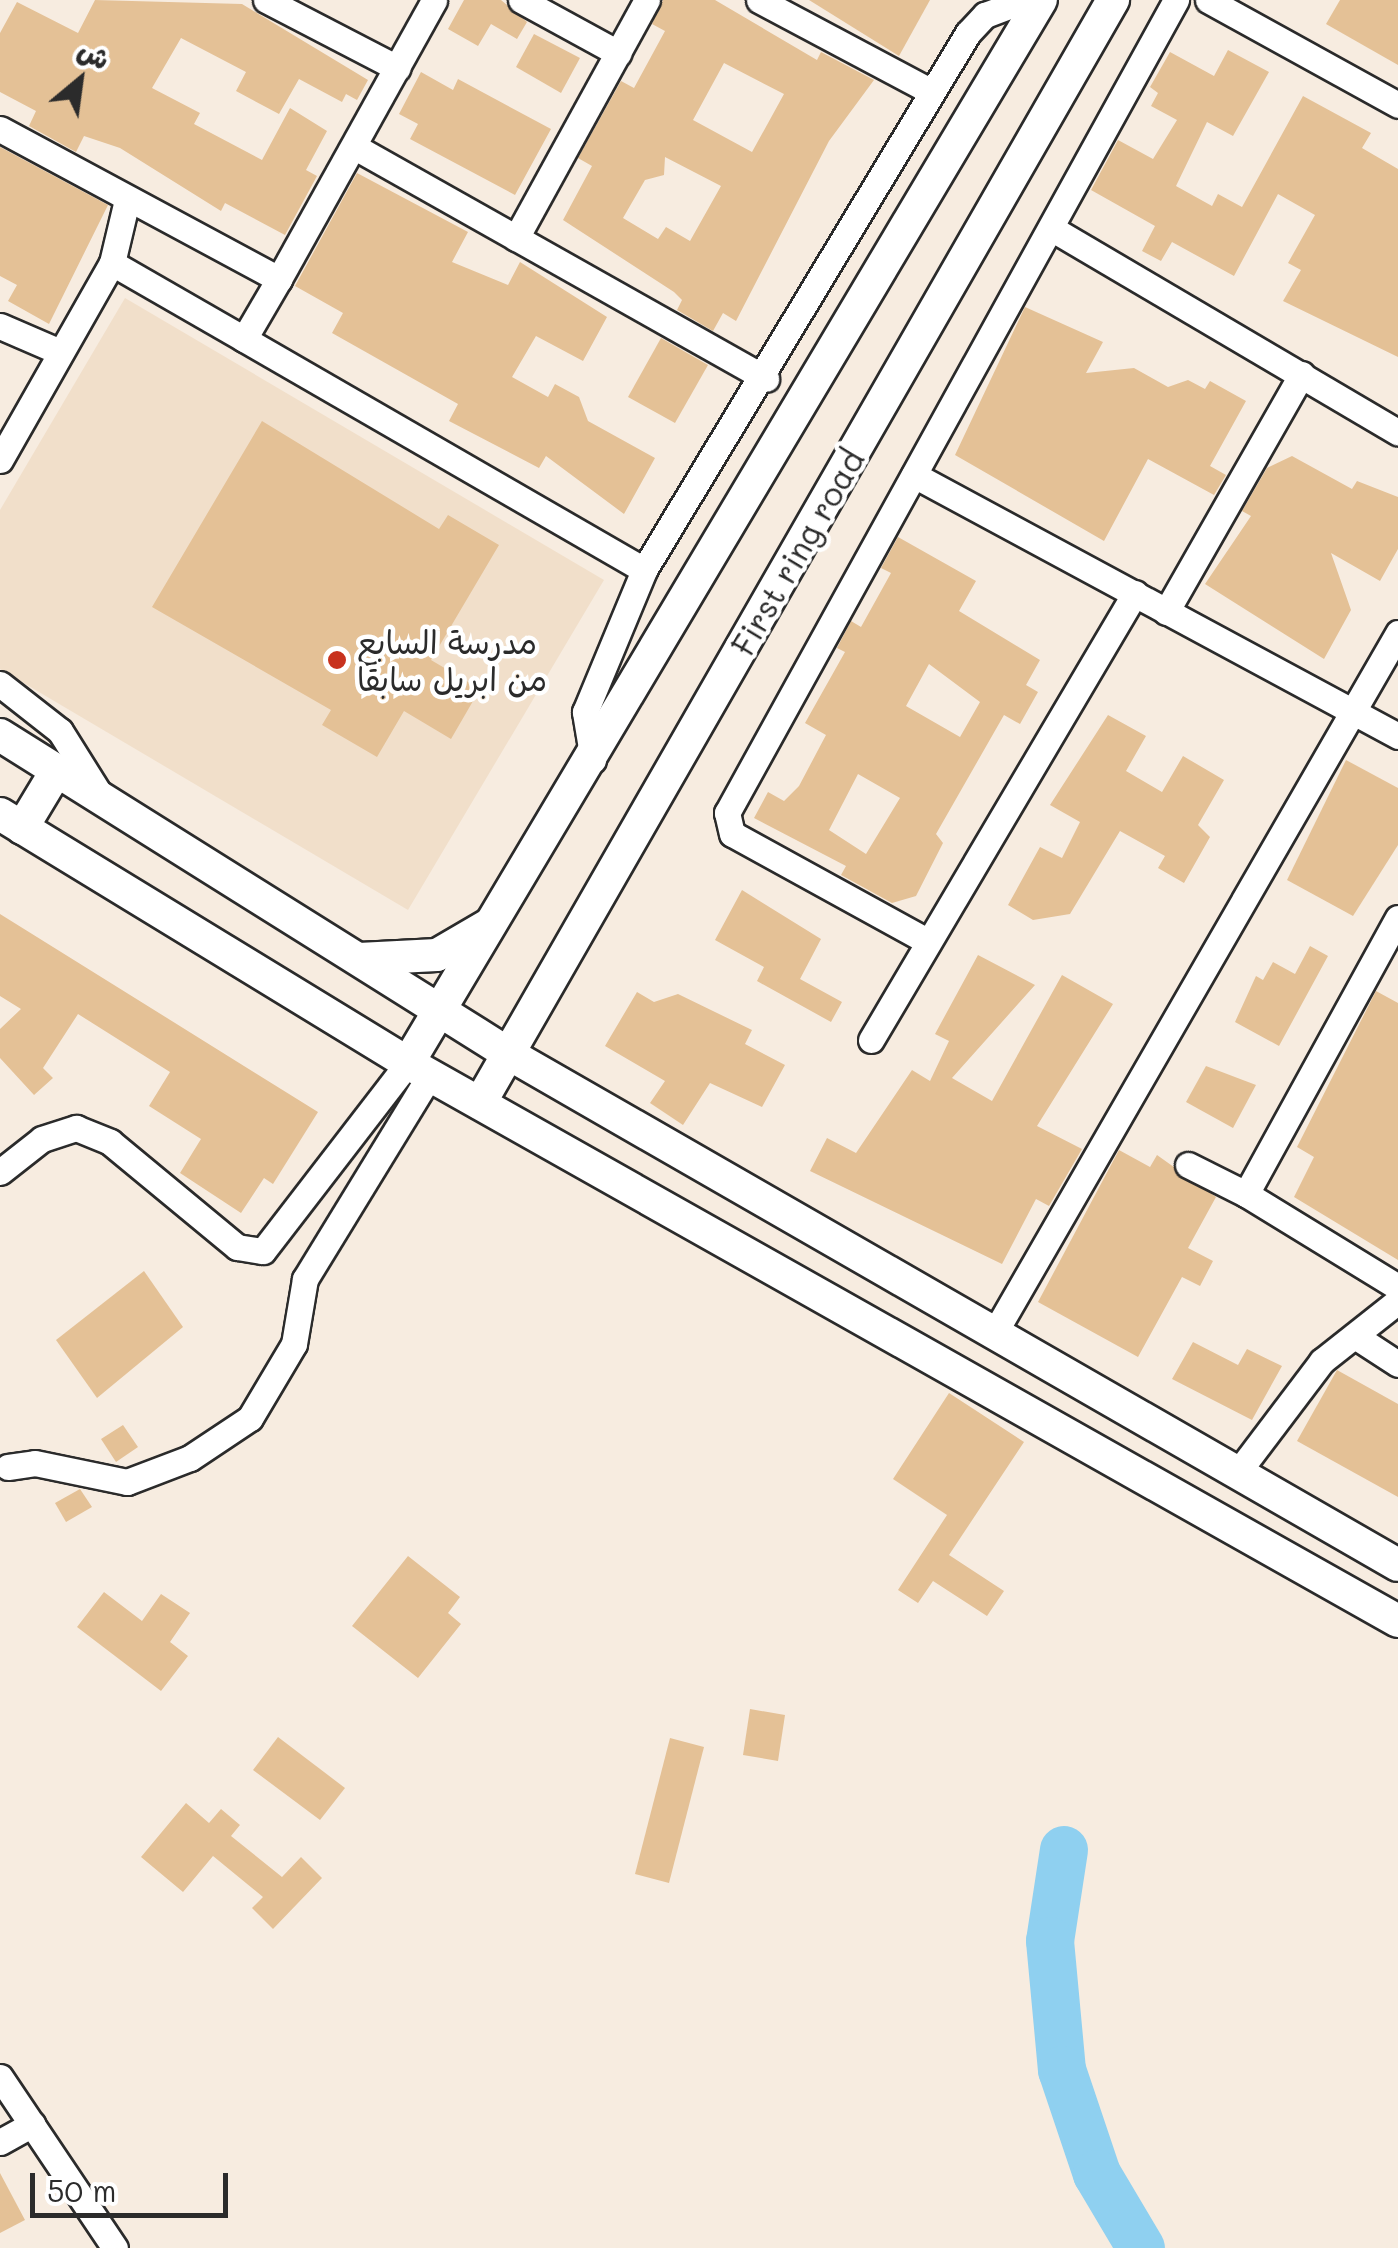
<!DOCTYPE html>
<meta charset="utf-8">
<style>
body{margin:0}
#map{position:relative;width:1398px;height:2248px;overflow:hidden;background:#f7ece0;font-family:Mali,"Playpen Sans Arabic",sans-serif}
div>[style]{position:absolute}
.built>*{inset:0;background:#f1dfca}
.river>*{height:48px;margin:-24px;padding:0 24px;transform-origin:24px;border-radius:24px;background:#8fd0f0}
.building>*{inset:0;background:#e4c196}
.roads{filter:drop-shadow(2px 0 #2b2b2b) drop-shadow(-2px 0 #2b2b2b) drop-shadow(0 2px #2b2b2b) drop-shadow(0 -2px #2b2b2b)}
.minor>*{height:25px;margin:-12.5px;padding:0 12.5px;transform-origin:12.5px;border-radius:12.5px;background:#fff}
.major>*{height:32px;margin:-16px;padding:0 16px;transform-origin:16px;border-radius:16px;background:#fff}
.dots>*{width:28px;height:28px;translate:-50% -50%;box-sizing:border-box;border:5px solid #fff;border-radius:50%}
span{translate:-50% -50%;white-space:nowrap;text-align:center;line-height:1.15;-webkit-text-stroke:9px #fff;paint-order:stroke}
.street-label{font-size:32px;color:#2b2b2b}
.poi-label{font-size:32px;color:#2b2b2b}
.left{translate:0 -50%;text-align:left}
.north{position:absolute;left:30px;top:30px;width:100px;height:100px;-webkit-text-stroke:8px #fff;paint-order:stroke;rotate:29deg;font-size:28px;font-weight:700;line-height:40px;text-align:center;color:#2b2b2b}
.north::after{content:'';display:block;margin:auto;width:35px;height:45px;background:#2b2b2b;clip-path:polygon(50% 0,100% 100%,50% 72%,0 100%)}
.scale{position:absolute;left:30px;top:2173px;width:198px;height:45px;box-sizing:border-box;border:5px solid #2b2b2b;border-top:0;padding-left:12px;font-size:30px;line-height:35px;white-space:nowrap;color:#2b2b2b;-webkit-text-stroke:8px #fff;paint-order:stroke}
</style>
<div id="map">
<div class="built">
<div style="clip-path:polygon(125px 298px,604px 580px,408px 910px,0 669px,0 510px)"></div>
</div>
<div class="river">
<div style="left:1064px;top:1850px;width:92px;rotate:98.7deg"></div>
<div style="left:1050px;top:1941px;width:130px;rotate:84.7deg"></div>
<div style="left:1062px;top:2070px;width:110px;rotate:71.4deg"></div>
<div style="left:1097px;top:2174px;width:86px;rotate:59.3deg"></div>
</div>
<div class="building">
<div style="clip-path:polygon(95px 0,242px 4px,368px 80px,357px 100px,346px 94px,342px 102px,299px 79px,279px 114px,236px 91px,246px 72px,181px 38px,152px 88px,200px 113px,194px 124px,262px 160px,290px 108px,327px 131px,306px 170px,317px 176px,285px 235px,225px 203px,221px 211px,120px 148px,84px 136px,76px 152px,29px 126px,36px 111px,0 92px,0 33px,17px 2px,78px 33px)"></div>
<div style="clip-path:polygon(464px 0,501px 0,527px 22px,517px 39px,491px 24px,478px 46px,448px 29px)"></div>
<div style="clip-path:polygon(evenodd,663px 0,715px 0,817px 60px,821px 52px,874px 80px,829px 141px,736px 321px,723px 313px,713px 331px,677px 310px,682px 300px,674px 292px,563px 220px,592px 166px,578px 158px,621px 81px,634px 88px,665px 31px,652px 24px,663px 0,724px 63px,784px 94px,752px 152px,693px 120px,724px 63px,663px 0,665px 157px,721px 186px,690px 241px,666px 227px,658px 239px,623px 218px,645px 180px,664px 175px,665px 157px)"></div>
<div style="clip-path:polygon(809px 0,930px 0,899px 56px)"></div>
<div style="clip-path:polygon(1340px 0,1398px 0,1398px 65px,1326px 24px)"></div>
<div style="clip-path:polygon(534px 34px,580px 58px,561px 93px,516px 67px)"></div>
<div style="clip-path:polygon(1228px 50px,1269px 72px,1233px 136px,1207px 122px,1176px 186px,1212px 206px,1218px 194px,1242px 207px,1303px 96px,1371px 133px,1362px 148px,1398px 169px,1398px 357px,1283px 301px,1301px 270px,1288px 263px,1315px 215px,1278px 194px,1234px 276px,1172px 242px,1161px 261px,1142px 251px,1155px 226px,1091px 190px,1118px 140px,1153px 159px,1177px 120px,1151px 106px,1158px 93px,1150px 87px,1170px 52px,1214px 76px)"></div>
<div style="clip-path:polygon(421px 72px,453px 90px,458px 79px,551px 129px,515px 195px,410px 139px,418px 124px,399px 114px)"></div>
<div style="clip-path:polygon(0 147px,108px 205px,49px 324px,8px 301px,17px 285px,0 276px)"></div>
<div style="clip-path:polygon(357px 173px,468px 232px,452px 262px,508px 285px,520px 262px,607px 317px,583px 361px,536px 336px,512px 377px,548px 397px,555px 384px,579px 397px,588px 421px,655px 458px,624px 514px,546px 456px,539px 468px,449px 421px,458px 404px,332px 333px,343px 313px,295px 286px)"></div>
<div style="clip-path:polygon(1025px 307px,1103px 342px,1086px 373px,1134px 368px,1168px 387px,1188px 380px,1205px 389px,1210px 381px,1246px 401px,1210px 466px,1226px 475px,1214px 495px,1148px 459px,1104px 541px,955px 455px)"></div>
<div style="clip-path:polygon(661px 338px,708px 365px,675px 423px,628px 397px)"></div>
<div style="clip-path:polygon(262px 421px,439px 529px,448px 515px,499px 545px,431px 660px,480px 689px,451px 739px,404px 711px,377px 757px,322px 725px,331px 710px,152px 607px)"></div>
<div style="clip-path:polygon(1292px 456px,1352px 489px,1357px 481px,1398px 497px,1398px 549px,1380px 581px,1331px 553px,1351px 610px,1324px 659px,1205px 584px,1251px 516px,1242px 511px,1267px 468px)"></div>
<div style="clip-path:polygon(evenodd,898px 537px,976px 581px,959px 611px,1040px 660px,1026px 685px,1038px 692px,1020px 724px,1004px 715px,936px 834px,943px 843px,916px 896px,892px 903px,841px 875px,846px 866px,754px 818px,768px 792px,784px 801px,799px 786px,826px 735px,805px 723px,845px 652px,837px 648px,851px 621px,861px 627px,891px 573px,881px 568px,898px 537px,929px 664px,980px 702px,960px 737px,906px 706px,929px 664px,898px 537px,858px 774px,900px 798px,866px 854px,829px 830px,858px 774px)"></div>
<div style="clip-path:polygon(1108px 715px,1146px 736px,1126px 771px,1162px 792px,1183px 756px,1224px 780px,1198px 825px,1210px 837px,1184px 883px,1158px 868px,1165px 856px,1120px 831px,1070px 914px,1033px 920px,1008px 905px,1040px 847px,1062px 858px,1080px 822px,1050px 805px)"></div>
<div style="clip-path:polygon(1346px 760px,1398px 788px,1398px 845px,1353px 916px,1287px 880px)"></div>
<div style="clip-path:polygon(742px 890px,821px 939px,800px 979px,842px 1002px,831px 1022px,757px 981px,764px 967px,715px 940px)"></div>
<div style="clip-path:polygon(0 914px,318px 1112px,273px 1184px,264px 1178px,241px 1213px,180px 1173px,201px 1139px,149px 1106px,170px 1072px,78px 1014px,43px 1068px,53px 1078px,34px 1095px,0 1058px,0 1029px,21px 1009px,0 996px)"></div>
<div style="clip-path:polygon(1310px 946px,1328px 956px,1279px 1046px,1235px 1022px,1256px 976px,1263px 980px,1273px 962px,1295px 974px)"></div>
<div style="clip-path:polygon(978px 955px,1035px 985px,952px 1078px,992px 1101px,1062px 975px,1113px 1004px,1037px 1126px,1082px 1149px,1049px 1206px,1036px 1199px,1002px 1264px,810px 1171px,827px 1138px,856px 1153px,912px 1070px,930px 1081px,949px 1041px,935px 1034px)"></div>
<div style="clip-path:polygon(1376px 991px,1398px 1003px,1398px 1260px,1294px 1197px,1314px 1157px,1297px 1147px)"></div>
<div style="clip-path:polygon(637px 992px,654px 1002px,678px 994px,752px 1030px,745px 1044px,785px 1065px,762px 1107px,710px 1083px,683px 1125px,650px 1103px,665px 1081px,605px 1046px)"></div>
<div style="clip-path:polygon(1206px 1066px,1256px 1085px,1233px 1128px,1186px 1102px)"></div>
<div style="clip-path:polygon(1119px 1150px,1150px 1167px,1157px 1155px,1216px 1197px,1188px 1248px,1213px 1261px,1200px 1286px,1182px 1277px,1138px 1357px,1038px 1302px)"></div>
<div style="clip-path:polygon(144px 1271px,183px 1327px,97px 1398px,56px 1340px)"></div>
<div style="clip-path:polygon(1193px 1342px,1238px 1365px,1247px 1349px,1282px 1366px,1252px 1420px,1172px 1379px)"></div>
<div style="clip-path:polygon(1337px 1370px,1398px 1404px,1398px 1497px,1297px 1441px)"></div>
<div style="clip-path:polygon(949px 1393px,1024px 1442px,949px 1555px,1004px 1591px,987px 1616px,933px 1581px,918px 1603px,898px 1590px,947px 1515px,893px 1479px)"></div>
<div style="clip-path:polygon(123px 1425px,138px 1447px,116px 1462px,101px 1439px)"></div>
<div style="clip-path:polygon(80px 1489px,92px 1507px,66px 1522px,55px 1503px)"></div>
<div style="clip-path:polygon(408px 1556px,460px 1597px,448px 1613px,461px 1624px,418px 1678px,352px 1626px)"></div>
<div style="clip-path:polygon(104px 1592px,142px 1621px,161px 1594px,190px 1613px,170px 1642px,188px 1656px,161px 1691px,77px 1627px)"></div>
<div style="clip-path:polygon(750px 1709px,785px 1715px,778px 1761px,743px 1755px)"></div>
<div style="clip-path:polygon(278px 1737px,345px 1788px,320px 1820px,253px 1770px)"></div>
<div style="clip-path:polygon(670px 1738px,704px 1747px,669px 1883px,635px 1874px)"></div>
<div style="clip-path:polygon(186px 1803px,209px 1823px,221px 1809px,240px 1825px,231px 1836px,282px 1877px,301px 1857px,322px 1878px,273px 1929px,252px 1908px,263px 1897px,213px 1856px,183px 1892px,141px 1857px)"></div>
<div style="clip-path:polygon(0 2173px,25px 2220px,0 2233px)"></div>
</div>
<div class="roads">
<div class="minor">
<div style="left:266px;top:0;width:148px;rotate:27.4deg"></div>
<div style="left:521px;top:0;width:111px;rotate:28.7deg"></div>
<div style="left:759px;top:0;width:194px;rotate:28deg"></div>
<div style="left:1208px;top:0;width:217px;rotate:28.9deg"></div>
<div style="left:0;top:129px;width:317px;rotate:28.3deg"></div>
<div style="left:279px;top:279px;width:69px;rotate:120.3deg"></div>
<div style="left:244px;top:339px;width:462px;rotate:30deg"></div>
<div style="left:355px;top:147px;width:472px;rotate:29.4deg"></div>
<div style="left:127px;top:200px;width:65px;rotate:103.4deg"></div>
<div style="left:112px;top:263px;width:152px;rotate:29.9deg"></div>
<div style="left:1051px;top:228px;width:403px;rotate:30.5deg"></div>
<div style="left:516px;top:238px;width:272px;rotate:-61.2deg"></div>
<div style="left:279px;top:279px;width:319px;rotate:-60.9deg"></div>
<div style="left:0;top:326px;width:63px;rotate:23.3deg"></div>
<div style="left:0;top:460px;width:227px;rotate:-60.4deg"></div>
<div style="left:914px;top:475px;width:550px;rotate:28.34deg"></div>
<div style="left:1166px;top:612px;width:274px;rotate:-60.3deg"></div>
<div style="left:0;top:684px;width:76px;rotate:38.1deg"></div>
<div style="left:60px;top:731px;width:79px;rotate:57.9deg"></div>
<div style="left:593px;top:760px;width:49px;rotate:-99.5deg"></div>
<div style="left:585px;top:712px;width:154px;rotate:-67.4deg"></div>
<div style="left:644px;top:570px;width:627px;rotate:-58.9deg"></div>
<div style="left:968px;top:33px;width:25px;rotate:-47deg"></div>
<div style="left:985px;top:15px;width:43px;rotate:-20.6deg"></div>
<div style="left:927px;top:941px;width:222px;rotate:-151.2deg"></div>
<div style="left:732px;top:834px;width:22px;rotate:-103deg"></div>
<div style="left:727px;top:813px;width:929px;rotate:-61.09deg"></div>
<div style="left:871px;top:1040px;width:519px;rotate:-59.43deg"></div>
<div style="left:1188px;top:1165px;width:65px;rotate:26.6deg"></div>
<div style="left:1246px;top:1194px;width:315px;rotate:-61.2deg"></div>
<div style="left:0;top:1172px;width:53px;rotate:-38.2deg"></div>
<div style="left:42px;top:1139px;width:36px;rotate:-18deg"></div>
<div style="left:76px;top:1128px;width:37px;rotate:22deg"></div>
<div style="left:110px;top:1142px;width:165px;rotate:39.6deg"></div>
<div style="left:237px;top:1247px;width:26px;rotate:9deg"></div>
<div style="left:263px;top:1251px;width:237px;rotate:-52.4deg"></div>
<div style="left:1246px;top:1194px;width:178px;rotate:31.5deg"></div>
<div style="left:995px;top:1332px;width:807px;rotate:-60.03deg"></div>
<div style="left:1355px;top:1336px;width:51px;rotate:33.1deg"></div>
<div style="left:8px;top:1467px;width:27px;rotate:-8deg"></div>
<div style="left:35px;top:1463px;width:94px;rotate:11.7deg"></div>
<div style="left:127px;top:1482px;width:67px;rotate:-20.9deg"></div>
<div style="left:190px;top:1458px;width:72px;rotate:-33.7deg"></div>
<div style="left:250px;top:1418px;width:86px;rotate:-59.3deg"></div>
<div style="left:294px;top:1344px;width:66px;rotate:-80.4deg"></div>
<div style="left:305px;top:1279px;width:239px;rotate:-58.5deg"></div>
<div style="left:1238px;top:1472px;width:139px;rotate:-52.9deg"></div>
<div style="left:1322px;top:1361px;width:97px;rotate:-38.3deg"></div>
<div style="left:0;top:2077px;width:206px;rotate:56.1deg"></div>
<div style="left:0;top:2142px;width:37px;rotate:-29deg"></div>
</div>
<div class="major">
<div style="left:0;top:735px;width:601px;rotate:32.08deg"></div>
<div style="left:509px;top:1054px;width:1025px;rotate:29.89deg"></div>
<div style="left:0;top:814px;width:478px;rotate:31.4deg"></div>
<div style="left:408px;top:1063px;width:1136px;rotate:29.41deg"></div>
<div style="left:22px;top:828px;width:64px;rotate:-59deg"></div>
<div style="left:359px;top:959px;width:78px;rotate:-2.9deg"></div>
<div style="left:437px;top:955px;width:61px;rotate:-30.3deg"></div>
<div style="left:408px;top:1063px;width:1237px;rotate:-59.23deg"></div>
<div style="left:480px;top:1103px;width:1272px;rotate:-60.15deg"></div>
</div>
</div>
<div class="dots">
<div style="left:337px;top:660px;background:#c8321e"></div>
</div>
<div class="street-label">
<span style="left:797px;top:552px;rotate:-60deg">First ring road</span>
</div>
<div class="poi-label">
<span class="left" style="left:357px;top:660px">مدرسة السابع<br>من ابريل سابقا</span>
</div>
<div class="north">ش</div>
<div class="scale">50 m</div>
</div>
